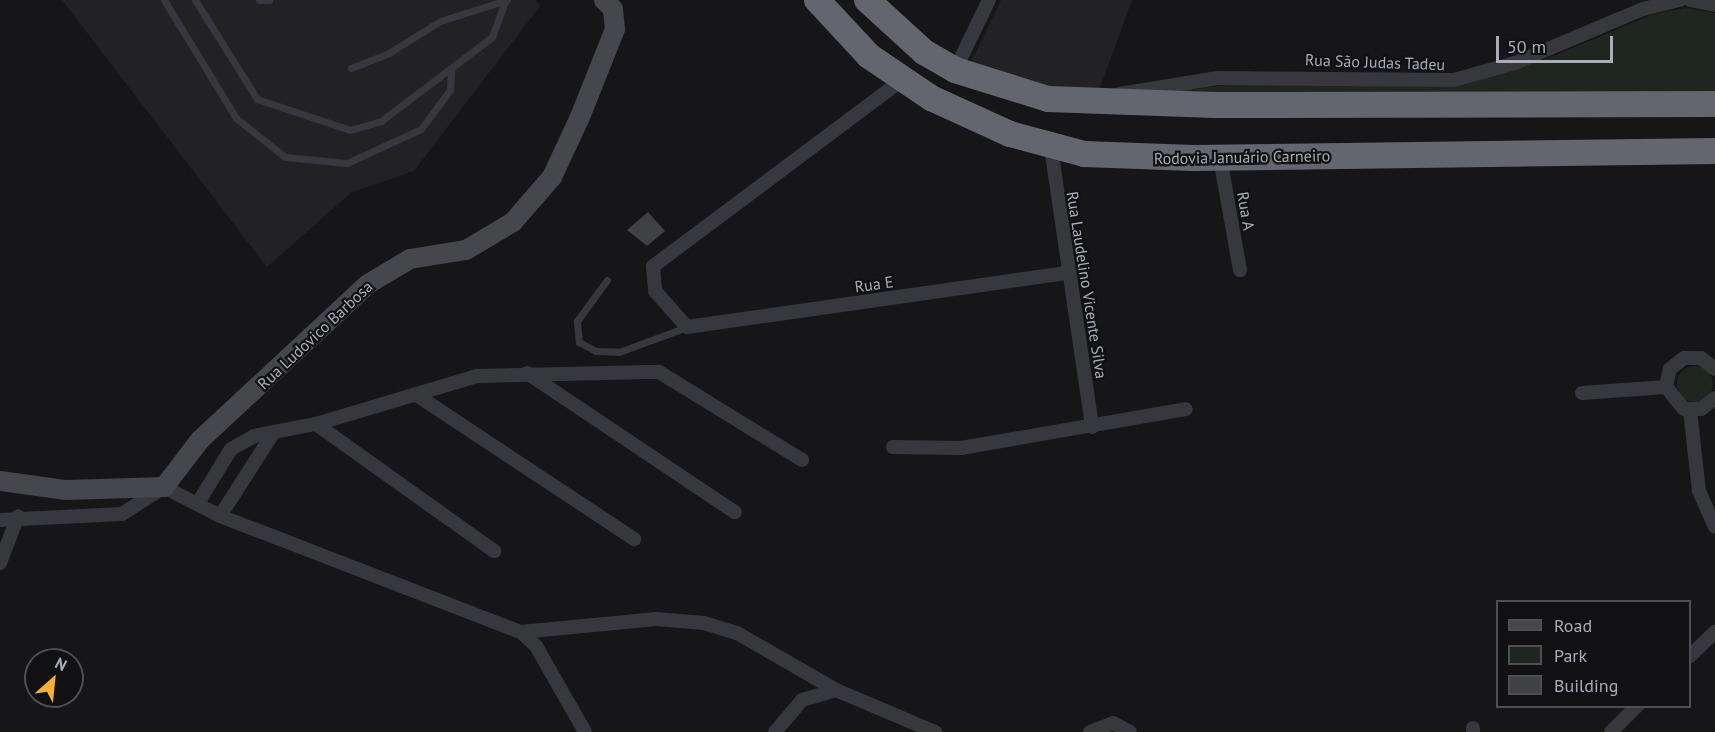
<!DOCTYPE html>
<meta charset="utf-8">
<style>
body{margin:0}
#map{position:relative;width:1715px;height:732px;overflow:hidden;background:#161618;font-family:"PT Sans",sans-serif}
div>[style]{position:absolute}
.built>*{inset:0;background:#222225}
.green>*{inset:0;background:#1e261f}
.round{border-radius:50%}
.building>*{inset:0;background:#404145}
.lane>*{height:7px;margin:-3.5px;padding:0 3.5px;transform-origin:3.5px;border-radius:3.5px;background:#37383d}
.street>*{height:14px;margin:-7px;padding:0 7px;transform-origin:7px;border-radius:7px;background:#37383d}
.secondary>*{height:20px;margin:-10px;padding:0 10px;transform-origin:10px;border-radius:10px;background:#45474d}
.highway>*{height:26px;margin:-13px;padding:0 13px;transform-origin:13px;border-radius:13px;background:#63666e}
span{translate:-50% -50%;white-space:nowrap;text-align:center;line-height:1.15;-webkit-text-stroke:4.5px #111113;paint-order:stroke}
.street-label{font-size:16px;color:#a8adb8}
.legend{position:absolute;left:1496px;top:600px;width:195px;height:108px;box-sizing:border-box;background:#111113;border:2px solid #4d4f55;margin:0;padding:8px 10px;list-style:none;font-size:18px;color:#a8adb8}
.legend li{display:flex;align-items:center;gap:12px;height:30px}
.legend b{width:30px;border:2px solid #4d4f55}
.north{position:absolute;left:24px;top:648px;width:60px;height:60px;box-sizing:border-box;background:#111113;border:2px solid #4d4f55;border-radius:50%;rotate:27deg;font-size:16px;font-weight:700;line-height:24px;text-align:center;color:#a8adb8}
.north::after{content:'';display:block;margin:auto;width:21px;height:27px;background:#f2b134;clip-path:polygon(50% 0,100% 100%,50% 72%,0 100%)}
.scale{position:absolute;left:1496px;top:36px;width:117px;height:27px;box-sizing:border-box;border:3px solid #a8adb8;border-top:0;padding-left:8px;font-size:18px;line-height:21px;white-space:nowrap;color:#a8adb8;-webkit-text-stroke:4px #111113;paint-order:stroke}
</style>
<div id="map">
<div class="built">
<div style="clip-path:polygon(62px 0,535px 0,540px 6px,414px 171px,352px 192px,267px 267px)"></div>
<div style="clip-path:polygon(1001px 0,1132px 0,1097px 96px,1021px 84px,971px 62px)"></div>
</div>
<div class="green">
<div style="clip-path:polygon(1685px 8px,1715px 13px,1715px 99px,1134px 96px,1236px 84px,1455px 87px,1551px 57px,1654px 14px)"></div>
<div class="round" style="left:1677px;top:366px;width:36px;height:36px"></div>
</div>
<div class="building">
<div style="clip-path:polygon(648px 212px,665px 231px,647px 246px,627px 230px)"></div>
</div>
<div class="lane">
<div style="left:164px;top:0;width:138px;rotate:58.6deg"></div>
<div style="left:236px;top:118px;width:63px;rotate:38.5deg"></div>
<div style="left:285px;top:157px;width:62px;rotate:5.5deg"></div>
<div style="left:347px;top:163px;width:81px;rotate:-24.7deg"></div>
<div style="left:421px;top:129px;width:49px;rotate:-53.4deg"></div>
<div style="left:450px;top:90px;width:22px;rotate:-87deg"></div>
<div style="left:195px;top:0;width:117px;rotate:57.9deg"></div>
<div style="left:257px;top:99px;width:98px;rotate:18.4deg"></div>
<div style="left:350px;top:130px;width:32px;rotate:-16deg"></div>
<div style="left:381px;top:121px;width:139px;rotate:-37.1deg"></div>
<div style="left:492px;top:37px;width:37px;rotate:-70deg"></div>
<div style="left:259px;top:0;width:10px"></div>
<div style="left:351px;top:68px;width:41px;rotate:-21.5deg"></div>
<div style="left:389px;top:53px;width:60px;rotate:-32.1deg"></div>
<div style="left:440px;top:21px;width:70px;rotate:-17.4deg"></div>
<div style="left:607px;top:280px;width:51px;rotate:126.2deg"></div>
<div style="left:577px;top:321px;width:21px;rotate:85deg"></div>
<div style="left:579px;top:342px;width:19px;rotate:28deg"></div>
<div style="left:596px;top:351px;width:23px;rotate:2deg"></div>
<div style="left:619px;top:352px;width:72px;rotate:-20.2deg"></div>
</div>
<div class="street">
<div style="left:1690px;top:0;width:25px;rotate:11deg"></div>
<div style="left:955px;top:70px;width:78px;rotate:-64.1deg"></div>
<div style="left:902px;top:80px;width:311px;rotate:143.2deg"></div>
<div style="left:653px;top:266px;width:25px;rotate:85deg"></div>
<div style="left:655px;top:291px;width:48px;rotate:48.4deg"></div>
<div style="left:687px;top:327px;width:383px;rotate:-8.1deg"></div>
<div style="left:1119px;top:94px;width:100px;rotate:-9.2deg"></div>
<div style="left:1218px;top:78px;width:236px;rotate:0.5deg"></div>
<div style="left:1454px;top:80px;width:63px;rotate:-15.6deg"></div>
<div style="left:1515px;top:63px;width:139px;rotate:-22.9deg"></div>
<div style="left:1643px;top:9px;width:38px;rotate:-14deg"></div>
<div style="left:1051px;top:148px;width:282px;rotate:81.6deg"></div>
<div style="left:1220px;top:158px;width:114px;rotate:79.9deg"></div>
<div style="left:1715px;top:369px;width:18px;rotate:-142deg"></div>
<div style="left:1701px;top:358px;width:17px;rotate:180deg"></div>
<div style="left:1684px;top:358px;width:18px;rotate:142deg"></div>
<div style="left:1670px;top:369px;width:18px;rotate:103deg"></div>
<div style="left:1666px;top:387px;width:28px;rotate:51deg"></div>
<div style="left:1684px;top:409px;width:17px"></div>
<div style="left:1701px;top:409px;width:18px;rotate:-38deg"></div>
<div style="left:527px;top:373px;width:250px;rotate:33.8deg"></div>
<div style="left:1582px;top:393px;width:84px;rotate:-4.1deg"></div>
<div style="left:415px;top:394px;width:263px;rotate:33.5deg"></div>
<div style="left:1690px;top:410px;width:81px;rotate:83.7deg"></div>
<div style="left:1699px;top:491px;width:39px;rotate:66deg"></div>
<div style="left:316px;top:424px;width:219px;rotate:35.5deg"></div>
<div style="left:893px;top:447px;width:68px;rotate:0.8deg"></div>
<div style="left:961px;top:448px;width:228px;rotate:-9.8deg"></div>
<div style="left:198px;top:503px;width:63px;rotate:-58.6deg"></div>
<div style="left:231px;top:449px;width:26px;rotate:-29deg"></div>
<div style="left:254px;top:436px;width:63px;rotate:-11deg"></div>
<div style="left:316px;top:424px;width:168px;rotate:-16.6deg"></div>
<div style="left:477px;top:376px;width:182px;rotate:-1.3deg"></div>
<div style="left:659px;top:372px;width:168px;rotate:31.6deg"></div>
<div style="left:220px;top:516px;width:96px;rotate:-57.3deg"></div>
<div style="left:0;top:520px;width:122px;rotate:-2.8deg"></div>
<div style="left:122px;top:514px;width:50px;rotate:-32.7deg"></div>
<div style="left:164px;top:487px;width:63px;rotate:27.4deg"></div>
<div style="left:220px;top:516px;width:323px;rotate:21.1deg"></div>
<div style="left:521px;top:632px;width:21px;rotate:43deg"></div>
<div style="left:536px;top:646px;width:99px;rotate:60.3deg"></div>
<div style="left:0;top:563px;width:50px;rotate:-69deg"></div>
<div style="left:521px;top:632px;width:136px;rotate:-5.5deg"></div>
<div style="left:656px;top:619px;width:48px;rotate:4.8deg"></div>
<div style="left:704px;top:623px;width:34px;rotate:17deg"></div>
<div style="left:737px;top:633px;width:114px;rotate:29.9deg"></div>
<div style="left:1690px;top:656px;width:35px;rotate:-44deg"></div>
<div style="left:775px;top:732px;width:42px;rotate:-49.8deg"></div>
<div style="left:802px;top:700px;width:35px;rotate:-16deg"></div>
<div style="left:836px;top:690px;width:108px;rotate:23deg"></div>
<div style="left:1090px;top:732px;width:25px;rotate:-21deg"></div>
<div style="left:1113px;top:723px;width:19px;rotate:28deg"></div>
<div style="left:1473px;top:732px;width:4px;rotate:-90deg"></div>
<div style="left:1611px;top:732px;width:37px;rotate:-45deg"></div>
</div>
<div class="secondary">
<div style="left:0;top:481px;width:67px;rotate:7.8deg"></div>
<div style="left:66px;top:490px;width:98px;rotate:-1.8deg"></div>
<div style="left:164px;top:487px;width:59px;rotate:-52.5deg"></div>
<div style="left:200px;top:440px;width:229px;rotate:-42.9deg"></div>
<div style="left:368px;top:284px;width:49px;rotate:-30.8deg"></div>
<div style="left:410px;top:259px;width:57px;rotate:-9.1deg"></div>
<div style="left:466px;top:250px;width:55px;rotate:-30.8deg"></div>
<div style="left:513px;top:222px;width:60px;rotate:-49.1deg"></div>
<div style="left:552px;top:177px;width:66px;rotate:-65deg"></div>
<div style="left:580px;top:117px;width:95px;rotate:-68.3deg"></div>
<div style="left:615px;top:29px;width:20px;rotate:-96deg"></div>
<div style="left:613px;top:9px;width:13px;rotate:-135deg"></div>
</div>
<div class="highway">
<div style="left:817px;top:0;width:76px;rotate:47.1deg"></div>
<div style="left:869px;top:56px;width:75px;rotate:34.1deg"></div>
<div style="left:931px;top:98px;width:87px;rotate:24.5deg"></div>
<div style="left:1010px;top:134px;width:77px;rotate:15.1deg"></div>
<div style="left:1084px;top:154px;width:109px;rotate:2.1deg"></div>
<div style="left:1193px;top:158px;width:522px;rotate:-0.77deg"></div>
<div style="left:867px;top:0;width:77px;rotate:42.4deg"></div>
<div style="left:924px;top:52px;width:36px;rotate:30deg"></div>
<div style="left:955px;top:70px;width:97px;rotate:17.3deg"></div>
<div style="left:1048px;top:99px;width:166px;rotate:2.1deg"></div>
<div style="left:1214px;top:105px;width:501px;rotate:-0.11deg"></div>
</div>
<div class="street-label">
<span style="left:1375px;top:62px;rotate:2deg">Rua São Judas Tadeu</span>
<span style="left:1242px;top:157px;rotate:-1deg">Rodovia Januário Carneiro</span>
<span style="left:1246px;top:211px;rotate:80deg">Rua A</span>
<span style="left:874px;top:284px;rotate:-8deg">Rua E</span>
<span style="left:1087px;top:285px;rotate:81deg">Rua Laudelino Vicente Silva</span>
<span style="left:315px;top:335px;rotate:-43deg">Rua Ludovico Barbosa</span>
</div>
<ul class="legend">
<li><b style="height:8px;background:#45474d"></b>Road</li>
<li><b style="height:16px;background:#1e261f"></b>Park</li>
<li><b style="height:16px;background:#404145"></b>Building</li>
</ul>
<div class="north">N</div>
<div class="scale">50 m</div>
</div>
